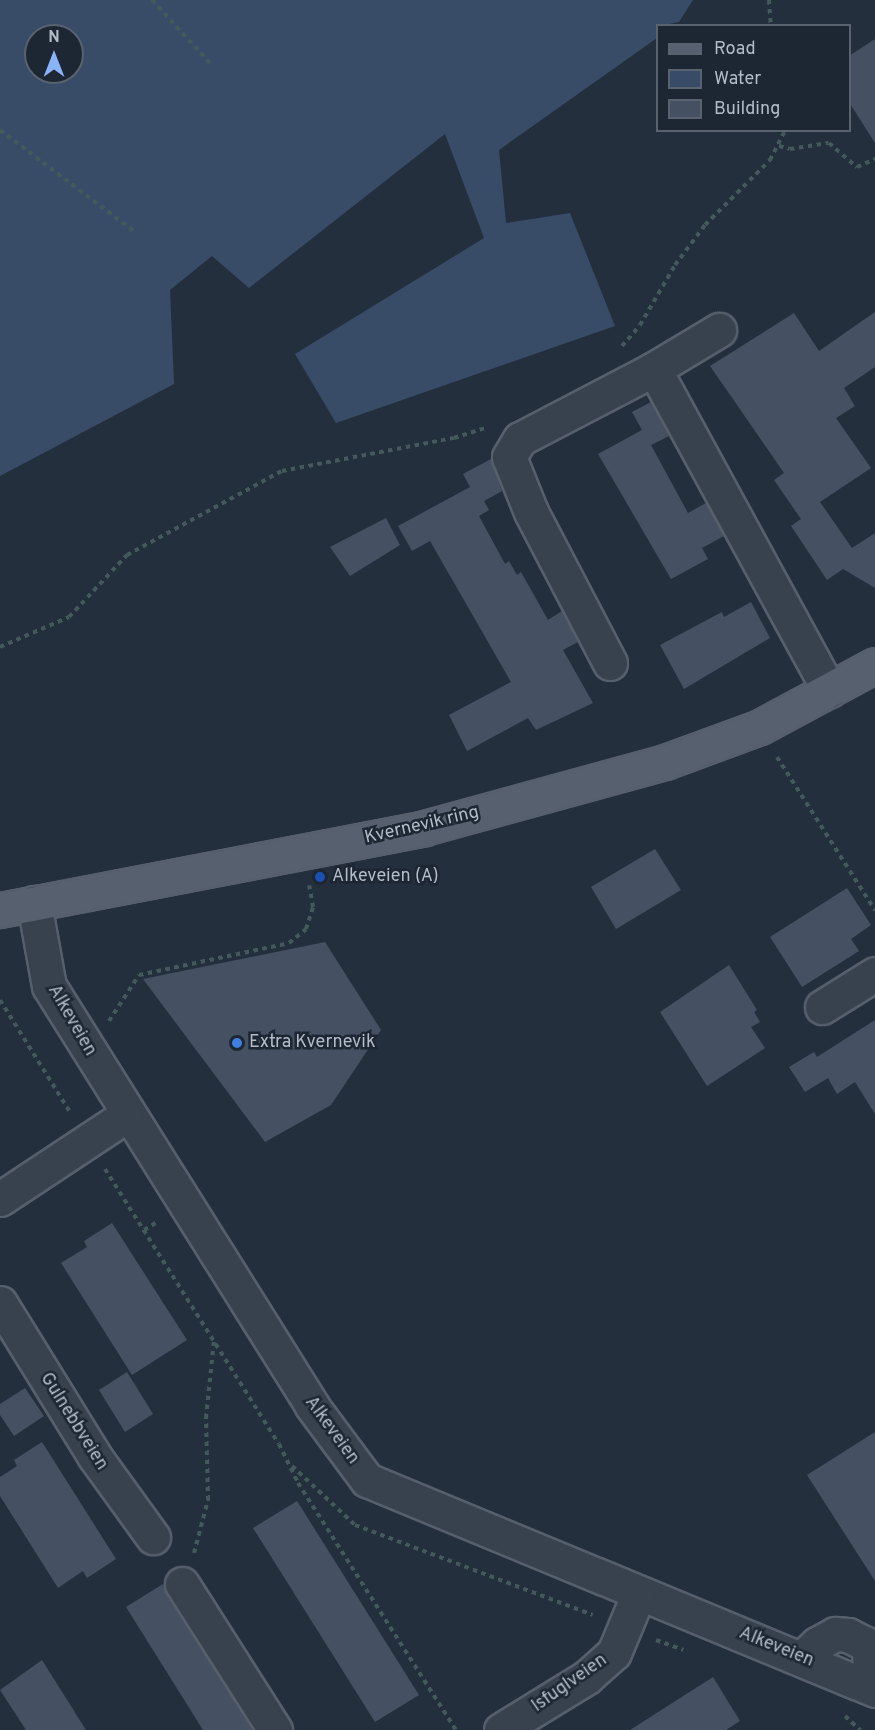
<!DOCTYPE html>
<style>
body{margin:0}
#map{position:relative;width:875px;height:1730px;overflow:hidden;background:#242f3e;font-family:Overpass,sans-serif}
div>[style]{position:absolute}
.water>*{inset:0;background:#394c67}
.building>*{inset:0;background:#455162}
.path>*{height:4px;margin-top:-2px;transform-origin:0;background:repeating-linear-gradient(90deg,#44595c 0 4.5px,transparent 0 9px)}
.roads{filter:drop-shadow(2px 0 #565f6c) drop-shadow(-2px 0 #565f6c) drop-shadow(0 2px #565f6c) drop-shadow(0 -2px #565f6c)}
.minor>*{height:33px;margin:-16.5px;padding:0 16.5px;transform-origin:16.5px;border-radius:16.5px;background:#38414e}
.major>*{height:33px;margin:-16.5px;padding:0 16.5px;transform-origin:16.5px;border-radius:16.5px;background:#56606e}
.dots>*{width:16px;height:16px;translate:-50% -50%;box-sizing:border-box;border:3px solid #1d2633;border-radius:50%}
span{translate:-50% -50%;white-space:nowrap;text-align:center;line-height:1.15;-webkit-text-stroke:5px #1d2633;paint-order:stroke}
.street-label{font-size:18px;color:#b4bcc9}
.poi-label{font-size:18px;color:#b4bcc9}
.left{translate:0 -50%;text-align:left}
.legend{position:absolute;left:656px;top:24px;width:195px;height:108px;box-sizing:border-box;background:#1d2633;border:2px solid #59626f;margin:0;padding:8px 10px;list-style:none;font-size:18px;color:#b4bcc9}
.legend li{display:flex;align-items:center;gap:12px;height:30px}
.legend b{width:30px;border:2px solid #59626f}
.north{position:absolute;left:24px;top:24px;width:60px;height:60px;box-sizing:border-box;background:#1d2633;border:2px solid #59626f;border-radius:50%;rotate:0deg;font-size:16px;font-weight:700;line-height:24px;text-align:center;color:#b4bcc9}
.north::after{content:'';display:block;margin:auto;width:21px;height:27px;background:#8ab4f8;clip-path:polygon(50% 0,100% 100%,50% 72%,0 100%)}
</style>
<div id="map">
<div class="water">
<div style="clip-path:polygon(evenodd,0 0,693px 0,679px 22px,658px 26px,657px 38px,499px 150px,506px 223px,570px 213px,615px 326px,336px 423px,295px 354px,484px 238px,445px 134px,249px 288px,212px 256px,170px 290px,174px 384px,0 476px,0 0,36px 36px,72px 36px,72px 72px,36px 72px,36px 36px)"></div>
</div>
<div class="building">
<div style="clip-path:polygon(875px 39px,875px 143px,849px 102px,849px 56px)"></div>
<div style="clip-path:polygon(875px 312px,875px 367px,844px 388px,855px 406px,836px 418px,871px 468px,820px 502px,852px 548px,875px 533px,875px 588px,843px 569px,827px 580px,791px 526px,801px 519px,774px 480px,784px 473px,710px 366px,794px 313px,819px 351px)"></div>
<div style="clip-path:polygon(651px 402px,669px 436px,651px 445px,688px 513px,706px 503px,724px 536px,702px 548px,708px 559px,671px 579px,598px 454px,642px 430px,632px 412px)"></div>
<div style="clip-path:polygon(491px 459px,502px 491px,484px 501px,489px 510px,479px 516px,505px 564px,509px 561px,517px 575px,521px 572px,548px 620px,562px 611px,578px 642px,563px 650px,593px 703px,536px 730px,528px 718px,467px 751px,449px 715px,511px 682px,430px 541px,412px 551px,398px 526px,470px 487px,463px 474px)"></div>
<div style="clip-path:polygon(386px 518px,400px 545px,350px 576px,330px 547px)"></div>
<div style="clip-path:polygon(751px 602px,770px 638px,684px 689px,660px 645px,722px 612px,724px 617px)"></div>
<div style="clip-path:polygon(655px 849px,681px 890px,616px 929px,591px 887px)"></div>
<div style="clip-path:polygon(847px 888px,871px 925px,851px 939px,859px 951px,802px 987px,770px 937px)"></div>
<div style="clip-path:polygon(325px 942px,381px 1030px,331px 1105px,265px 1142px,143px 979px)"></div>
<div style="clip-path:polygon(729px 965px,757px 1010px,754px 1012px,760px 1022px,751px 1027px,765px 1048px,707px 1086px,660px 1012px)"></div>
<div style="clip-path:polygon(875px 1020px,875px 1114px,855px 1082px,837px 1094px,828px 1078px,805px 1092px,789px 1067px,814px 1052px,817px 1057px)"></div>
<div style="clip-path:polygon(112px 1223px,187px 1340px,132px 1375px,61px 1263px,87px 1247px,84px 1241px)"></div>
<div style="clip-path:polygon(127px 1372px,153px 1414px,125px 1432px,99px 1390px)"></div>
<div style="clip-path:polygon(25px 1388px,44px 1416px,14px 1436px,0 1415px,0 1404px)"></div>
<div style="clip-path:polygon(875px 1432px,875px 1581px,807px 1475px)"></div>
<div style="clip-path:polygon(42px 1442px,116px 1559px,87px 1578px,83px 1571px,58px 1588px,0 1496px,0 1477px,17px 1466px,14px 1460px)"></div>
<div style="clip-path:polygon(297px 1501px,419px 1695px,375px 1722px,253px 1528px)"></div>
<div style="clip-path:polygon(163px 1584px,166px 1594px,253px 1730px,203px 1730px,126px 1607px)"></div>
<div style="clip-path:polygon(42px 1660px,86px 1730px,26px 1730px,0 1690px)"></div>
<div style="clip-path:polygon(713px 1677px,740px 1721px,726px 1730px,630px 1730px)"></div>
</div>
<div class="path">
<div style="left:152px;top:0;width:86px;rotate:47.4deg"></div>
<div style="left:769px;top:0;width:26px;rotate:86deg"></div>
<div style="left:0;top:130px;width:171px;rotate:37.1deg"></div>
<div style="left:779px;top:146px;width:11px;rotate:15deg"></div>
<div style="left:790px;top:149px;width:39px;rotate:-9deg"></div>
<div style="left:829px;top:143px;width:37px;rotate:41deg"></div>
<div style="left:857px;top:167px;width:20px;rotate:-24deg"></div>
<div style="left:622px;top:346px;width:28px;rotate:-49deg"></div>
<div style="left:640px;top:325px;width:69px;rotate:-59.7deg"></div>
<div style="left:675px;top:265px;width:50px;rotate:-53.1deg"></div>
<div style="left:705px;top:225px;width:92px;rotate:-45deg"></div>
<div style="left:770px;top:160px;width:34px;rotate:-63deg"></div>
<div style="left:0;top:647px;width:75px;rotate:-23.5deg"></div>
<div style="left:69px;top:617px;width:85px;rotate:-46.9deg"></div>
<div style="left:127px;top:555px;width:176px;rotate:-28.5deg"></div>
<div style="left:282px;top:471px;width:175px;rotate:-10.9deg"></div>
<div style="left:454px;top:438px;width:33px;rotate:-18deg"></div>
<div style="left:777px;top:757px;width:182px;rotate:57.4deg"></div>
<div style="left:0;top:1000px;width:132px;rotate:58deg"></div>
<div style="left:109px;top:1021px;width:55px;rotate:-56.9deg"></div>
<div style="left:139px;top:975px;width:153px;rotate:-12deg"></div>
<div style="left:289px;top:943px;width:22px;rotate:-39deg"></div>
<div style="left:306px;top:929px;width:23px;rotate:-72deg"></div>
<div style="left:313px;top:907px;width:22px;rotate:-100deg"></div>
<div style="left:105px;top:1169px;width:325px;rotate:57.7deg"></div>
<div style="left:279px;top:1444px;width:43px;rotate:64deg"></div>
<div style="left:298px;top:1483px;width:293px;rotate:57.4deg"></div>
<div style="left:144px;top:1230px;width:17px;rotate:-31deg"></div>
<div style="left:292px;top:1466px;width:86px;rotate:43.1deg"></div>
<div style="left:355px;top:1525px;width:254px;rotate:20.7deg"></div>
<div style="left:194px;top:1553px;width:55px;rotate:-75.2deg"></div>
<div style="left:208px;top:1500px;width:82px;rotate:-91.4deg"></div>
<div style="left:206px;top:1418px;width:77px;rotate:-84.1deg"></div>
<div style="left:656px;top:1640px;width:29px;rotate:20deg"></div>
<div style="left:845px;top:1716px;width:21px;rotate:43deg"></div>
</div>
<div class="roads">
<div class="minor">
<div style="left:654px;top:369px;width:366px;rotate:61.4deg"></div>
<div style="left:610px;top:663px;width:170px;rotate:-117.6deg"></div>
<div style="left:531px;top:512px;width:59px;rotate:-111.8deg"></div>
<div style="left:509px;top:457px;width:21px;rotate:-59deg"></div>
<div style="left:520px;top:439px;width:151px;rotate:-27.6deg"></div>
<div style="left:654px;top:369px;width:76px;rotate:-31deg"></div>
<div style="left:34px;top:903px;width:84px;rotate:79.8deg"></div>
<div style="left:49px;top:986px;width:496px;rotate:57.9deg"></div>
<div style="left:312px;top:1406px;width:92px;rotate:53.4deg"></div>
<div style="left:367px;top:1480px;width:550px;rotate:22.46deg"></div>
<div style="left:822px;top:1007px;width:62px;rotate:-31.9deg"></div>
<div style="left:0;top:1199px;width:152px;rotate:-33.5deg"></div>
<div style="left:0;top:1303px;width:181px;rotate:58.3deg"></div>
<div style="left:95px;top:1457px;width:99px;rotate:54.1deg"></div>
<div style="left:182px;top:1584px;width:173px;rotate:57.5deg"></div>
<div style="left:801px;top:1659px;width:22px;rotate:-43deg"></div>
<div style="left:817px;top:1644px;width:21px;rotate:-29deg"></div>
<div style="left:835px;top:1634px;width:13px;rotate:4deg"></div>
<div style="left:848px;top:1635px;width:18px;rotate:27deg"></div>
<div style="left:864px;top:1643px;width:9px;rotate:58deg"></div>
<div style="left:869px;top:1651px;width:35px;rotate:87deg"></div>
<div style="left:501px;top:1730px;width:101px;rotate:-31.6deg"></div>
<div style="left:587px;top:1677px;width:36px;rotate:-42deg"></div>
<div style="left:614px;top:1653px;width:65px;rotate:-67.4deg"></div>
</div>
<div class="major">
<div style="left:0;top:910px;width:432px;rotate:-10.9deg"></div>
<div style="left:424px;top:828px;width:250px;rotate:-15.3deg"></div>
<div style="left:665px;top:762px;width:101px;rotate:-20.2deg"></div>
<div style="left:760px;top:727px;width:131px;rotate:-28.3deg"></div>
</div>
</div>
<div class="dots">
<div style="left:320px;top:877px;background:#1a4fb4"></div>
<div style="left:237px;top:1043px;background:#3f7fe0"></div>
</div>
<div class="street-label">
<span style="left:422px;top:826px;rotate:-13deg">Kvernevik ring</span>
<span style="left:71px;top:1021px;rotate:60deg">Alkeveien</span>
<span style="left:73px;top:1422px;rotate:58deg">Gulnebbveien</span>
<span style="left:331px;top:1431px;rotate:54deg">Alkeveien</span>
<span style="left:776px;top:1648px;rotate:22deg">Alkeveien</span>
<span style="left:570px;top:1684px;rotate:-35deg">Isfuglveien</span>
</div>
<div class="poi-label">
<span class="left" style="left:332px;top:877px">Alkeveien (A)</span>
<span class="left" style="left:249px;top:1043px">Extra Kvernevik</span>
</div>
<ul class="legend">
<li><b style="height:8px;background:#56606e"></b>Road</li>
<li><b style="height:16px;background:#394c67"></b>Water</li>
<li><b style="height:16px;background:#455162"></b>Building</li>
</ul>
<div class="north">N</div>
</div>
